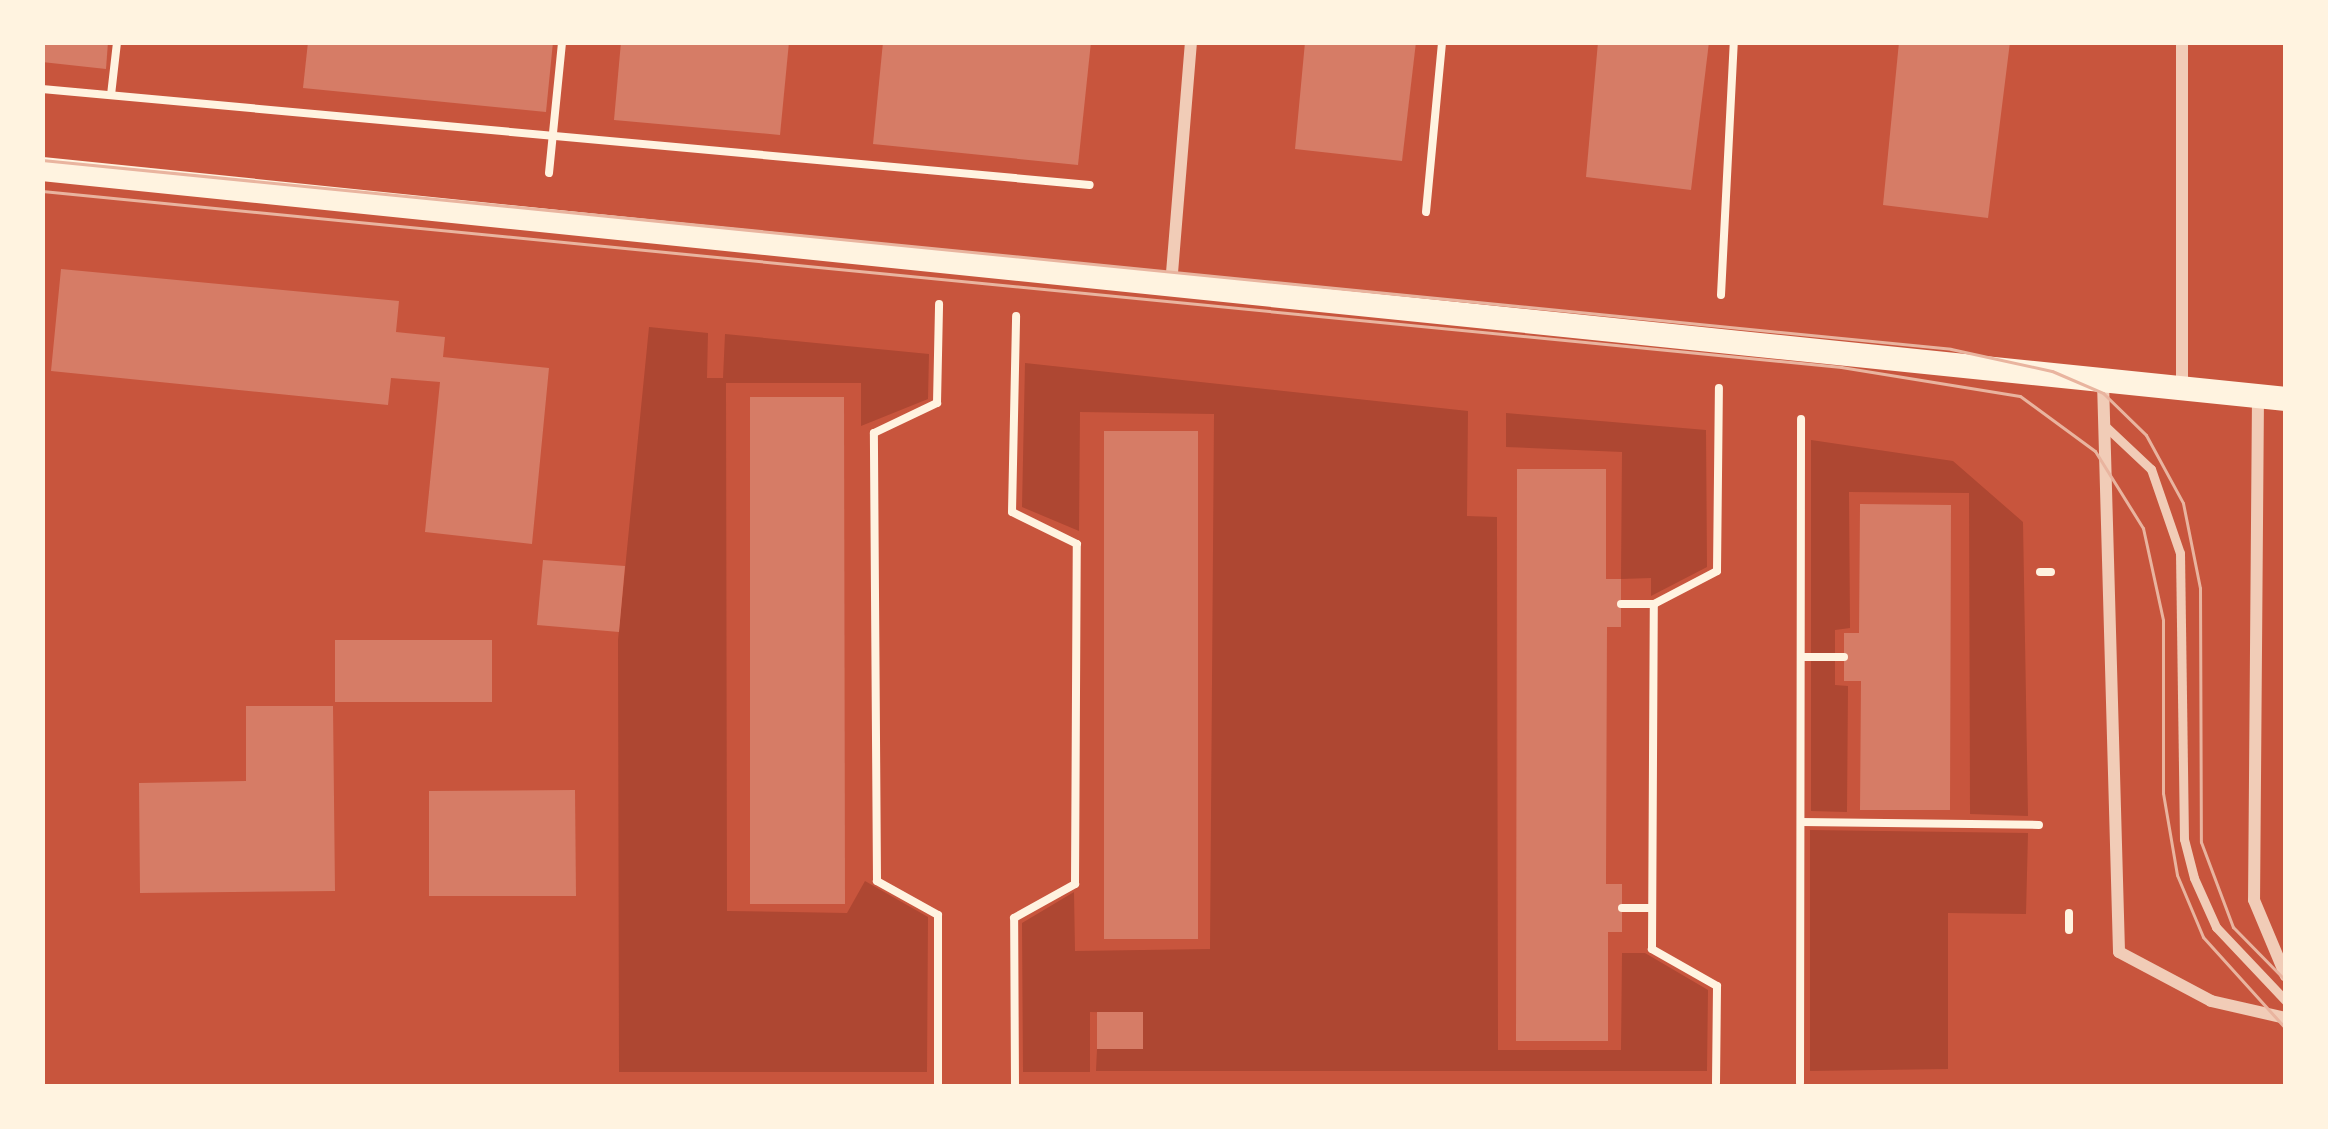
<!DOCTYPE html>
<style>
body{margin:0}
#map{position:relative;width:2328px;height:1129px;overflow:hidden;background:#c8553d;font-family:"Fira Sans",sans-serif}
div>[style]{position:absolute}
.green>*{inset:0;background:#ae4732}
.building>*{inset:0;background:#d67c66}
.path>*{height:8px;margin:-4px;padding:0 4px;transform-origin:4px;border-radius:4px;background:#fff3e0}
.service>*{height:9px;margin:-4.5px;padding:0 4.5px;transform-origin:4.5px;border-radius:4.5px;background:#f1ccb7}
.minor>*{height:12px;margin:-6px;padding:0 6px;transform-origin:6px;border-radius:6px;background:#f1ccb7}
.secondary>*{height:24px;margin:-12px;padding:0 12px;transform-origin:12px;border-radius:12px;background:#fff3e0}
.tram>*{height:3px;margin:-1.5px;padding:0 1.5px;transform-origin:1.5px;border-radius:1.5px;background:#e9b49f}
span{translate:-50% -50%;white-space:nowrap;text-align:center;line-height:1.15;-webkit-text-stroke:9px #fff3e0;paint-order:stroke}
.frame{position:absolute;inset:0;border:45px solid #fff3e0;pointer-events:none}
</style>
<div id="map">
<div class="green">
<div style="clip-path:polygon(649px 327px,708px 333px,707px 378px,723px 378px,725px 334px,929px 354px,928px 399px,861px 426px,861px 383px,726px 383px,727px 911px,847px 913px,865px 881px,928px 917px,927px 1072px,619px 1072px,618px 640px)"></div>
<div style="clip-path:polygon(1025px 363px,1468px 411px,1467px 516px,1497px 517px,1498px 1050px,1621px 1050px,1622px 953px,1645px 953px,1708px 990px,1707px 1071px,1096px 1071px,1097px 1049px,1142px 1049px,1143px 1013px,1090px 1012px,1090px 1072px,1023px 1072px,1022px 923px,1074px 892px,1075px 951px,1210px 949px,1214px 414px,1080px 412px,1079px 531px,1022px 507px)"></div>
<div style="clip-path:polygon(1506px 413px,1706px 430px,1707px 567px,1651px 596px,1651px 578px,1621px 579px,1622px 452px,1506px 447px)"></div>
<div style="clip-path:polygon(1811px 440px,1953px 461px,2023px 522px,2028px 816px,1970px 814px,1969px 493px,1849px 492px,1850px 628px,1835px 630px,1835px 685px,1848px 686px,1847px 812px,1811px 811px)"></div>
<div style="clip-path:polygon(1810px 830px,2028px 833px,2026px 914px,1948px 913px,1948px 1069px,1810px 1071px)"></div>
</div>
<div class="building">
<div style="clip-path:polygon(42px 42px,108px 42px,106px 69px,42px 62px)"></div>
<div style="clip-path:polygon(308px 42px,553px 42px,546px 112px,303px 88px)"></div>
<div style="clip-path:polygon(621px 42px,789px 42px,780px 135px,614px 120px)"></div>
<div style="clip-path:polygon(883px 42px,1091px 42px,1078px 165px,873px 144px)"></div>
<div style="clip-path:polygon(1305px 42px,1416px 42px,1402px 161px,1295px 149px)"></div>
<div style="clip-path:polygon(1598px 42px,1709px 42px,1691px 190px,1586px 177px)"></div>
<div style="clip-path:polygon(1899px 42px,2010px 42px,1988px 218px,1883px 205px)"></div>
<div style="clip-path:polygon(61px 269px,399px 301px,396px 332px,445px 337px,443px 357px,549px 368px,532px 544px,425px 532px,440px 382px,391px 378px,388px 405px,51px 371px)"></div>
<div style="clip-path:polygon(750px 397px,844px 397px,845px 904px,750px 904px)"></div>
<div style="clip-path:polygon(1104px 431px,1198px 431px,1198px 939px,1104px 939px)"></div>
<div style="clip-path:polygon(1517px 469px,1606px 469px,1606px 579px,1621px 579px,1621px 627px,1607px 627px,1606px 884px,1622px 884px,1622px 932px,1608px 932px,1608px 1041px,1516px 1041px)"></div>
<div style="clip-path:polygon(1860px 504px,1951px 505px,1950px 810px,1860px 810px,1861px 681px,1844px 681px,1844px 633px,1859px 633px)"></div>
<div style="clip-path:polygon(543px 560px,625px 566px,619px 632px,537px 625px)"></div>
<div style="clip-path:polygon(335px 640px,492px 640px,492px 702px,335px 702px)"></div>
<div style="clip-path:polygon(246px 706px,333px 706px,335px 891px,140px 893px,139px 783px,246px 781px)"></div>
<div style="clip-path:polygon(575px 790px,576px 896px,429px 896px,429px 791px)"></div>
<div style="clip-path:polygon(1097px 1012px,1143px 1012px,1143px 1049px,1097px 1049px)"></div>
</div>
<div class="path">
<div style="left:42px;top:89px;width:1052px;rotate:5.23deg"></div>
<div style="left:111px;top:95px;width:53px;rotate:-83.5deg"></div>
<div style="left:549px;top:173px;width:132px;rotate:-84.3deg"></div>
<div style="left:1426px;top:212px;width:171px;rotate:-84.6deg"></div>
<div style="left:1721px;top:295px;width:253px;rotate:-87.1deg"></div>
<div style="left:2040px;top:572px;width:11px"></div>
<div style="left:1621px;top:604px;width:33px"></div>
<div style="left:1801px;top:657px;width:43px"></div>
<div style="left:1801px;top:822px;width:238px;rotate:0.7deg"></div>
<div style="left:1622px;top:908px;width:30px"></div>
<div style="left:2069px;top:913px;width:17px;rotate:90deg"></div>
<div style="left:1716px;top:1083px;width:97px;rotate:-89.4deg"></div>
<div style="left:1717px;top:986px;width:75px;rotate:-150.4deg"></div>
<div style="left:1652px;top:949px;width:345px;rotate:-89.7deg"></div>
<div style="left:1654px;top:604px;width:71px;rotate:-27.6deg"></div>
<div style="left:1717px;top:571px;width:183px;rotate:-89.4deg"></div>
<div style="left:1800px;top:1083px;width:664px;rotate:-89.91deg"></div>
<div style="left:1015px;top:1084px;width:166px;rotate:-90.3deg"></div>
<div style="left:1014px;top:918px;width:70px;rotate:-29.1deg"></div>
<div style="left:1075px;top:884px;width:340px;rotate:-89.7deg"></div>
<div style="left:1077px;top:544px;width:72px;rotate:-153.8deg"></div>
<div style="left:1012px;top:512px;width:196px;rotate:-88.8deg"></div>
<div style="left:938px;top:1085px;width:170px;rotate:-90deg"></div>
<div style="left:938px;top:915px;width:70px;rotate:-150.9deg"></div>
<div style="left:877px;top:881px;width:448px;rotate:-90.4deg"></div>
<div style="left:874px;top:433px;width:70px;rotate:-25.5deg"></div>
<div style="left:937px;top:403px;width:99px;rotate:-88.8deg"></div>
</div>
<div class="service">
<div style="left:2103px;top:424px;width:66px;rotate:43.2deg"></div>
<div style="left:2151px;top:469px;width:89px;rotate:71deg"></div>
<div style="left:2180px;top:553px;width:286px;rotate:89.2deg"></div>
<div style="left:2184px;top:839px;width:40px;rotate:75.6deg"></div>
<div style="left:2194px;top:878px;width:54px;rotate:65.8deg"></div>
<div style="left:2216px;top:927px;width:102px;rotate:46.6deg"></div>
</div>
<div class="minor">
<div style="left:2182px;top:42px;width:347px;rotate:90deg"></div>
<div style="left:1171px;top:285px;width:244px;rotate:-85.3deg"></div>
<div style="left:2103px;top:382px;width:570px;rotate:88.39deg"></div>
<div style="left:2119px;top:952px;width:104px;rotate:28deg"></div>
<div style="left:2211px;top:1001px;width:77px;rotate:12.8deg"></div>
<div style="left:2258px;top:396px;width:504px;rotate:90.45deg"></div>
<div style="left:2254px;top:900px;width:82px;rotate:67.2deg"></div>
</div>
<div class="secondary">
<div style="left:42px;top:169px;width:2256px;rotate:5.85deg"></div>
</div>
<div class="tram">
<div style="left:42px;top:160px;width:1918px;rotate:5.65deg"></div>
<div style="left:1951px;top:349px;width:103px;rotate:12.3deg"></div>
<div style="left:2052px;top:371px;width:56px;rotate:23.3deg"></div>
<div style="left:2103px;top:393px;width:60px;rotate:44.3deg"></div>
<div style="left:2146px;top:435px;width:77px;rotate:61.4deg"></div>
<div style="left:2183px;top:503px;width:87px;rotate:78.7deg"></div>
<div style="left:2200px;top:588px;width:254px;rotate:89.8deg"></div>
<div style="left:2201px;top:842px;width:91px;rotate:69.4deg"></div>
<div style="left:2233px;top:927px;width:76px;rotate:45.5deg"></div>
<div style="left:42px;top:191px;width:1808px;rotate:5.59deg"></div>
<div style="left:1841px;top:367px;width:181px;rotate:9.2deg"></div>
<div style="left:2020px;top:396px;width:93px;rotate:36.3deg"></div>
<div style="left:2095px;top:451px;width:91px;rotate:58.1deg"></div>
<div style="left:2143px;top:528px;width:94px;rotate:77.7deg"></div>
<div style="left:2163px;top:620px;width:173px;rotate:90deg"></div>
<div style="left:2163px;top:793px;width:83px;rotate:80.3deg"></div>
<div style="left:2177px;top:875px;width:67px;rotate:67.2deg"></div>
<div style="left:2203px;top:937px;width:124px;rotate:47.9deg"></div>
</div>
<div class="frame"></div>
</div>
